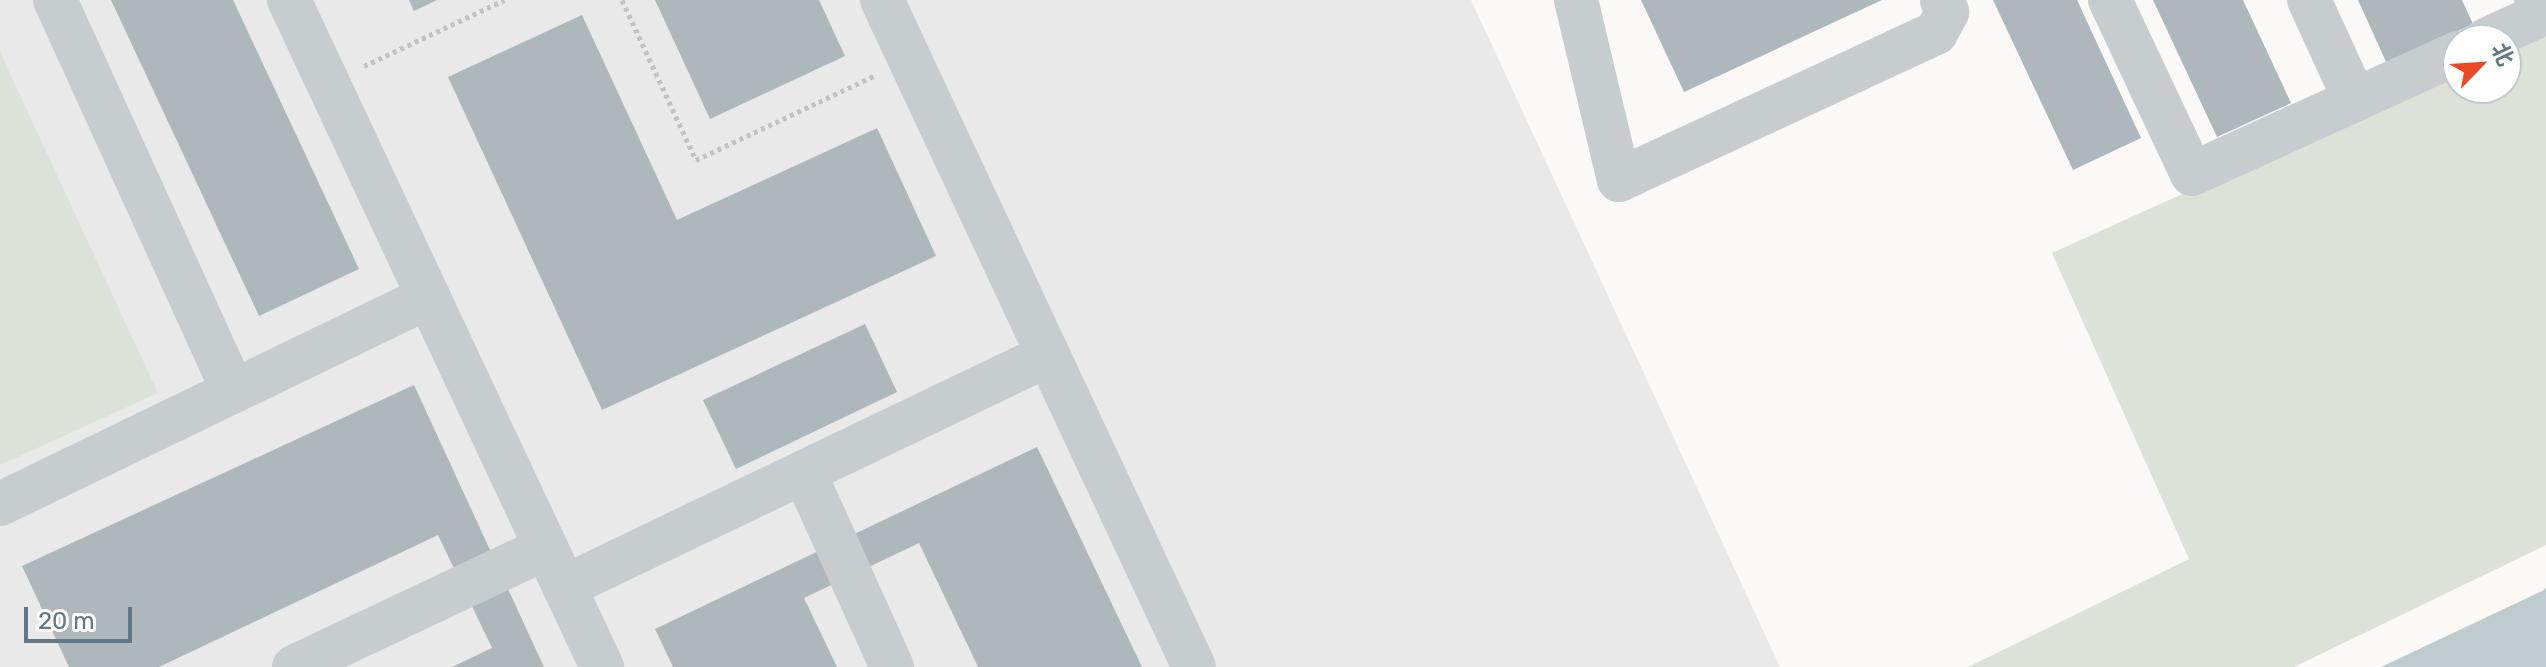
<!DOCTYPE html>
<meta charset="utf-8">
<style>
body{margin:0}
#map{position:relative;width:2546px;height:667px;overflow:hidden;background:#faf9f7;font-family:Rubik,"Noto Sans SC",sans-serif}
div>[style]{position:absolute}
.built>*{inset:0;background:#e8e9e8}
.green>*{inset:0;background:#dce2d8}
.water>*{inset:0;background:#bfcbcf}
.building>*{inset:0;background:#adb7bc}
.path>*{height:5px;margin-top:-2.5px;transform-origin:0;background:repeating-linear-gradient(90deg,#c0c3c5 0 4px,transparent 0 8px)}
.minor>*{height:44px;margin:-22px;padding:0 22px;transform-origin:22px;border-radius:22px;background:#c7cccf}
span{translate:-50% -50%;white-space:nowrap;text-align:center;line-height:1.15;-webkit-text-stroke:8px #fff;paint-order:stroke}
.north{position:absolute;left:2442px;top:24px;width:80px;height:80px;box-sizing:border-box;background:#fff;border:2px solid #c1c9ce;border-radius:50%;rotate:65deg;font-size:22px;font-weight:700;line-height:32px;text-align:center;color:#637784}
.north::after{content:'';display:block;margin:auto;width:28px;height:36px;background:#ec4a25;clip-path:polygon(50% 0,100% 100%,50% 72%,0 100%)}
.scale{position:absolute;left:24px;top:607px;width:108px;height:36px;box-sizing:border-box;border:4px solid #637784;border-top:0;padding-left:10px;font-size:24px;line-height:28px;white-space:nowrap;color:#637784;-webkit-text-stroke:6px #fff;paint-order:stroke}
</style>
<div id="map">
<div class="built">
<div style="clip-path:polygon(0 0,1471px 0,1780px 667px,0 667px)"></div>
</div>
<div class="green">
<div style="clip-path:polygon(2546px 29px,2546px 545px,2294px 667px,1968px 667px,2189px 559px,2052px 253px,2458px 69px,2458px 88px,2506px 88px,2506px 47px)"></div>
<div style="clip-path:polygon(0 52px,158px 393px,0 465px)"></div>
</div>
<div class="water">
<div style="clip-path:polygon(2546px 588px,2546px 667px,2381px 667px,2542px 591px)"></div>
</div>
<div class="building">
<div style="clip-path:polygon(111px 0,233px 0,359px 269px,259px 316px)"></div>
<div style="clip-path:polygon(409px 0,437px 0,414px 11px)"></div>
<div style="clip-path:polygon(655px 0,819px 0,845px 56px,710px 119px)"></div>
<div style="clip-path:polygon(1641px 0,1882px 0,1684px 92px)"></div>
<div style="clip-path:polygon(1993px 0,2077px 0,2141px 138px,2073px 170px)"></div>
<div style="clip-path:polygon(2153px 0,2243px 0,2291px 103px,2217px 137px)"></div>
<div style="clip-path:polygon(2358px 0,2462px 0,2473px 24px,2387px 64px)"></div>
<div style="clip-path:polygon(582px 15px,677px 220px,877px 128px,936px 256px,602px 410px,448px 77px)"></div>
<div style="clip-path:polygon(865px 324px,897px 392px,736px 469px,703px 400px)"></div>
<div style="clip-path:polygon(414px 385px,544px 667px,452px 667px,492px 648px,438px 535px,159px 667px,69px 667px,22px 566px)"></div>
<div style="clip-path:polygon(1037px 447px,1142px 667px,978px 667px,919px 543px,804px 598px,837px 667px,673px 667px,655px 629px)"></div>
</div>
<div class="path">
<div style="left:622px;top:0;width:176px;rotate:65.2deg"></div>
<div style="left:696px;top:160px;width:199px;rotate:-25.3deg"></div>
<div style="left:364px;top:66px;width:155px;rotate:-25.2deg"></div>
</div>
<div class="minor">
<div style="left:55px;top:0;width:430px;rotate:65.5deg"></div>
<div style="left:289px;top:0;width:737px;rotate:64.86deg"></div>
<div style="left:882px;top:0;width:736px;rotate:64.93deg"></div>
<div style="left:1576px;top:0;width:185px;rotate:76.6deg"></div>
<div style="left:1619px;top:180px;width:349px;rotate:-24.9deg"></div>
<div style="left:1936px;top:33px;width:24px;rotate:-62deg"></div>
<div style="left:1947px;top:12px;width:13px;rotate:-113deg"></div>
<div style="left:2110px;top:0;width:192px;rotate:64.8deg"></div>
<div style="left:2192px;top:174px;width:292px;rotate:-24.5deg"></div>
<div style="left:2309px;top:0;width:110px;rotate:65.3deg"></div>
<div style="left:2486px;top:40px;width:62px;rotate:-24.9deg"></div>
<div style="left:2542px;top:14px;width:15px;rotate:-113deg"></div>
<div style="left:804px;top:472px;width:214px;rotate:65.7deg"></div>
<div style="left:0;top:504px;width:476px;rotate:-25.8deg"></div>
<div style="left:564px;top:587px;width:537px;rotate:-25.61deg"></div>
<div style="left:294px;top:667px;width:279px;rotate:-25.3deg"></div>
</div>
<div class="north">北</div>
<div class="scale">20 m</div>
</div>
